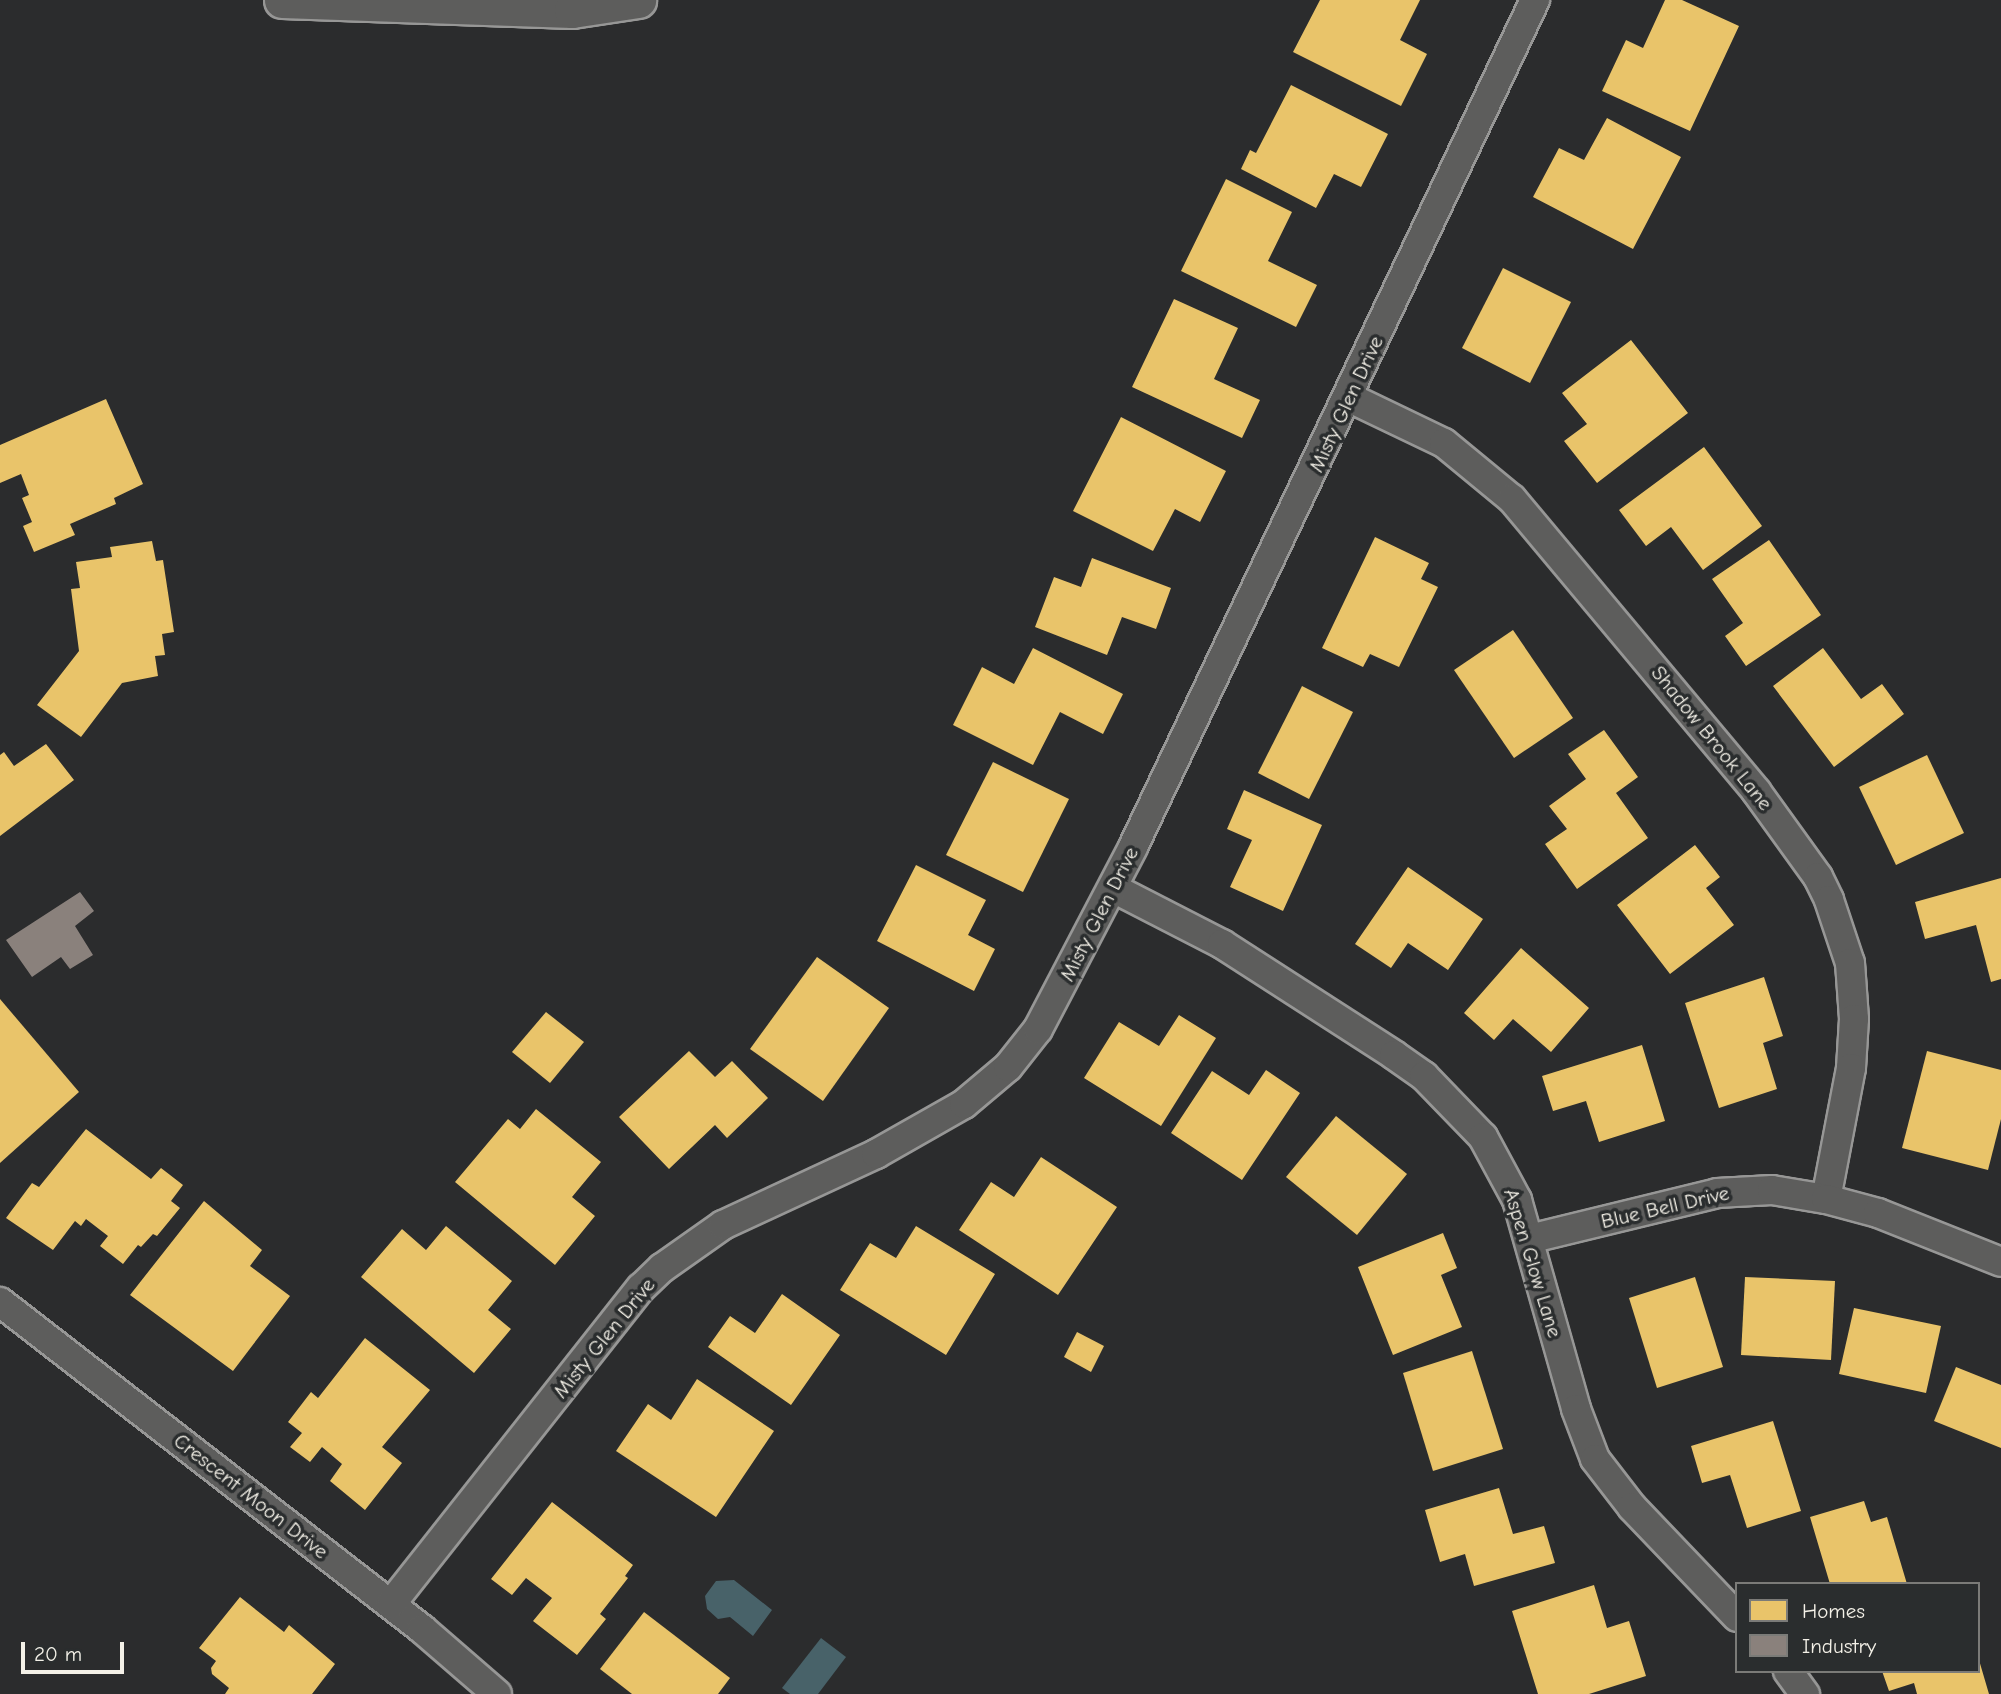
<!DOCTYPE html>
<style>
body{margin:0}
#map{position:relative;width:2001px;height:1694px;overflow:hidden;background:#2b2c2d;font-family:"Comic Neue",sans-serif}
div>[style]{position:absolute}
.water>*{inset:0;background:#486269}
.homes>*{inset:0;background:#e9c46a}
.industry>*{inset:0;background:#8a817c}
.roads{filter:drop-shadow(2px 0 #979796) drop-shadow(-2px 0 #979796) drop-shadow(0 2px #979796) drop-shadow(0 -2px #979796)}
.minor>*{height:28px;margin:-14px;padding:0 14px;transform-origin:14px;border-radius:14px;background:#5d5d5c}
.tertiary>*{height:35px;margin:-17.5px;padding:0 17.5px;transform-origin:17.5px;border-radius:17.5px;background:#5d5d5c}
span{translate:-50% -50%;white-space:nowrap;text-align:center;line-height:1.15;-webkit-text-stroke:7px #2a2d2e;paint-order:stroke}
.street-label{font-size:21px;color:#f4f1e8}
.legend{position:absolute;left:1735px;top:1582px;width:245px;height:91px;box-sizing:border-box;background:#2a2d2e;border:2px solid #7b7b78;margin:0;padding:9px 12px;list-style:none;font-size:21px;color:#f4f1e8}
.legend li{display:flex;align-items:center;gap:14px;height:35px}
.legend b{width:35px;border:2px solid #7b7b78}
.scale{position:absolute;left:21px;top:1642px;width:103px;height:32px;box-sizing:border-box;border:4px solid #f4f1e8;border-top:0;padding-left:9px;font-size:21px;line-height:24px;white-space:nowrap;color:#f4f1e8;-webkit-text-stroke:5px #2a2d2e;paint-order:stroke}
</style>
<div id="map">
<div class="water">
<div style="clip-path:polygon(734px 1580px,772px 1610px,753px 1636px,730px 1617px,718px 1619px,707px 1609px,705px 1596px,716px 1581px)"></div>
<div style="clip-path:polygon(821px 1638px,846px 1657px,818px 1694px,790px 1694px,782px 1688px)"></div>
</div>
<div class="homes">
<div style="clip-path:polygon(1320px 0,1420px 0,1400px 40px,1427px 54px,1401px 106px,1293px 52px)"></div>
<div style="clip-path:polygon(1665px 0,1682px 0,1739px 26px,1690px 131px,1602px 91px,1626px 40px,1643px 48px)"></div>
<div style="clip-path:polygon(1291px 85px,1388px 134px,1361px 187px,1334px 174px,1316px 208px,1241px 169px,1250px 150px,1256px 153px)"></div>
<div style="clip-path:polygon(1607px 118px,1681px 157px,1633px 249px,1533px 197px,1559px 148px,1584px 160px)"></div>
<div style="clip-path:polygon(1226px 179px,1292px 212px,1268px 261px,1317px 285px,1296px 327px,1181px 271px)"></div>
<div style="clip-path:polygon(1503px 268px,1571px 302px,1530px 383px,1462px 348px)"></div>
<div style="clip-path:polygon(1174px 299px,1238px 328px,1214px 379px,1260px 400px,1242px 438px,1132px 387px)"></div>
<div style="clip-path:polygon(1631px 340px,1688px 413px,1597px 483px,1564px 441px,1587px 424px,1562px 393px)"></div>
<div style="clip-path:polygon(106px 399px,143px 484px,114px 498px,116px 504px,70px 524px,75px 535px,34px 552px,23px 526px,32px 522px,22px 498px,29px 495px,21px 474px,0 483px,0 445px)"></div>
<div style="clip-path:polygon(1121px 417px,1226px 471px,1200px 522px,1175px 509px,1153px 551px,1073px 511px)"></div>
<div style="clip-path:polygon(1704px 447px,1762px 526px,1703px 570px,1671px 527px,1646px 546px,1619px 510px)"></div>
<div style="clip-path:polygon(1375px 537px,1429px 563px,1421px 579px,1438px 587px,1399px 667px,1370px 654px,1363px 667px,1322px 648px)"></div>
<div style="clip-path:polygon(1769px 540px,1821px 615px,1746px 666px,1725px 636px,1743px 623px,1712px 579px)"></div>
<div style="clip-path:polygon(152px 541px,156px 561px,163px 560px,174px 632px,162px 634px,165px 655px,155px 656px,158px 676px,122px 683px,81px 737px,37px 705px,79px 651px,71px 589px,80px 588px,76px 562px,112px 557px,110px 547px)"></div>
<div style="clip-path:polygon(1092px 558px,1171px 588px,1156px 629px,1122px 617px,1107px 655px,1035px 627px,1054px 577px,1081px 587px)"></div>
<div style="clip-path:polygon(1513px 630px,1573px 718px,1514px 758px,1454px 670px)"></div>
<div style="clip-path:polygon(1033px 648px,1123px 694px,1103px 734px,1060px 712px,1033px 765px,953px 725px,982px 667px,1014px 684px)"></div>
<div style="clip-path:polygon(1823px 648px,1861px 699px,1882px 684px,1904px 714px,1834px 767px,1773px 686px)"></div>
<div style="clip-path:polygon(1302px 686px,1353px 712px,1309px 799px,1258px 773px)"></div>
<div style="clip-path:polygon(1604px 730px,1638px 777px,1616px 793px,1648px 838px,1577px 889px,1545px 844px,1567px 829px,1549px 806px,1586px 779px,1568px 754px)"></div>
<div style="clip-path:polygon(46px 744px,74px 780px,0 836px,0 755px,4px 752px,14px 766px)"></div>
<div style="clip-path:polygon(1927px 755px,1964px 833px,1896px 865px,1859px 787px)"></div>
<div style="clip-path:polygon(993px 762px,1069px 799px,1023px 892px,946px 855px)"></div>
<div style="clip-path:polygon(1244px 790px,1322px 825px,1283px 911px,1230px 887px,1252px 840px,1227px 829px)"></div>
<div style="clip-path:polygon(1695px 845px,1720px 877px,1706px 888px,1734px 925px,1670px 974px,1617px 905px)"></div>
<div style="clip-path:polygon(916px 865px,986px 900px,968px 935px,995px 949px,974px 991px,877px 941px)"></div>
<div style="clip-path:polygon(1408px 867px,1483px 919px,1448px 970px,1408px 943px,1391px 968px,1355px 944px)"></div>
<div style="clip-path:polygon(2001px 878px,2001px 979px,1991px 982px,1976px 925px,1925px 939px,1915px 902px)"></div>
<div style="clip-path:polygon(1521px 948px,1589px 1008px,1551px 1052px,1513px 1019px,1494px 1040px,1464px 1013px)"></div>
<div style="clip-path:polygon(817px 957px,889px 1008px,823px 1101px,750px 1049px)"></div>
<div style="clip-path:polygon(1764px 977px,1783px 1036px,1763px 1043px,1777px 1089px,1719px 1108px,1685px 1003px)"></div>
<div style="clip-path:polygon(0 999px,79px 1092px,0 1163px)"></div>
<div style="clip-path:polygon(546px 1012px,584px 1042px,550px 1083px,512px 1052px)"></div>
<div style="clip-path:polygon(1179px 1015px,1216px 1038px,1161px 1126px,1084px 1078px,1119px 1022px,1159px 1046px)"></div>
<div style="clip-path:polygon(1642px 1045px,1665px 1121px,1599px 1142px,1586px 1101px,1553px 1111px,1542px 1076px)"></div>
<div style="clip-path:polygon(689px 1051px,715px 1077px,732px 1061px,768px 1098px,727px 1138px,715px 1125px,669px 1169px,619px 1117px)"></div>
<div style="clip-path:polygon(1927px 1051px,2001px 1070px,2001px 1119px,1988px 1170px,1902px 1148px)"></div>
<div style="clip-path:polygon(1266px 1070px,1300px 1093px,1242px 1180px,1171px 1133px,1212px 1071px,1249px 1095px)"></div>
<div style="clip-path:polygon(536px 1109px,601px 1162px,572px 1197px,595px 1216px,555px 1265px,455px 1182px,508px 1119px,520px 1129px)"></div>
<div style="clip-path:polygon(1336px 1116px,1407px 1174px,1357px 1235px,1286px 1177px)"></div>
<div style="clip-path:polygon(86px 1129px,151px 1179px,161px 1168px,183px 1185px,171px 1201px,180px 1208px,157px 1236px,153px 1234px,141px 1247px,138px 1245px,123px 1264px,100px 1246px,108px 1236px,86px 1219px,81px 1226px,75px 1221px,53px 1250px,6px 1218px,32px 1183px,39px 1187px)"></div>
<div style="clip-path:polygon(1041px 1157px,1117px 1207px,1058px 1295px,959px 1230px,991px 1182px,1014px 1197px)"></div>
<div style="clip-path:polygon(204px 1201px,262px 1250px,250px 1266px,290px 1296px,233px 1371px,130px 1295px)"></div>
<div style="clip-path:polygon(446px 1226px,512px 1281px,488px 1310px,511px 1329px,474px 1373px,361px 1277px,402px 1229px,426px 1250px)"></div>
<div style="clip-path:polygon(916px 1226px,995px 1274px,946px 1355px,840px 1290px,870px 1243px,896px 1258px)"></div>
<div style="clip-path:polygon(1443px 1233px,1457px 1268px,1441px 1275px,1462px 1327px,1393px 1355px,1358px 1267px)"></div>
<div style="clip-path:polygon(1695px 1277px,1723px 1367px,1657px 1388px,1629px 1298px)"></div>
<div style="clip-path:polygon(1745px 1277px,1835px 1281px,1831px 1360px,1741px 1355px)"></div>
<div style="clip-path:polygon(782px 1294px,840px 1335px,791px 1405px,708px 1347px,730px 1316px,755px 1333px)"></div>
<div style="clip-path:polygon(1854px 1308px,1941px 1326px,1926px 1393px,1839px 1374px)"></div>
<div style="clip-path:polygon(1077px 1332px,1104px 1346px,1091px 1372px,1064px 1357px)"></div>
<div style="clip-path:polygon(365px 1338px,430px 1390px,382px 1447px,402px 1463px,365px 1510px,330px 1481px,342px 1464px,322px 1447px,310px 1462px,290px 1447px,302px 1433px,288px 1422px,311px 1392px,318px 1398px)"></div>
<div style="clip-path:polygon(1472px 1351px,1503px 1449px,1433px 1471px,1403px 1373px)"></div>
<div style="clip-path:polygon(1956px 1367px,2001px 1385px,2001px 1448px,1934px 1421px)"></div>
<div style="clip-path:polygon(697px 1379px,774px 1431px,716px 1517px,616px 1451px,648px 1404px,671px 1420px)"></div>
<div style="clip-path:polygon(1773px 1421px,1801px 1511px,1747px 1528px,1730px 1475px,1702px 1483px,1691px 1446px)"></div>
<div style="clip-path:polygon(1499px 1488px,1513px 1534px,1544px 1526px,1555px 1563px,1474px 1586px,1465px 1554px,1440px 1562px,1425px 1510px)"></div>
<div style="clip-path:polygon(1864px 1501px,1871px 1522px,1887px 1517px,1907px 1584px,1830px 1584px,1810px 1517px)"></div>
<div style="clip-path:polygon(552px 1502px,633px 1565px,625px 1576px,628px 1578px,600px 1614px,606px 1619px,577px 1655px,533px 1621px,552px 1598px,526px 1578px,512px 1595px,491px 1579px)"></div>
<div style="clip-path:polygon(1594px 1585px,1607px 1628px,1629px 1621px,1646px 1676px,1589px 1694px,1538px 1694px,1512px 1611px)"></div>
<div style="clip-path:polygon(240px 1597px,284px 1632px,289px 1625px,335px 1664px,312px 1694px,225px 1694px,229px 1688px,212px 1674px,211px 1668px,216px 1661px,199px 1648px)"></div>
<div style="clip-path:polygon(644px 1612px,730px 1678px,718px 1694px,632px 1694px,600px 1669px)"></div>
<div style="clip-path:polygon(1979px 1660px,1989px 1694px,1917px 1694px,1914px 1683px,1889px 1691px,1882px 1671px,1978px 1671px)"></div>
</div>
<div class="industry">
<div style="clip-path:polygon(80px 892px,94px 911px,75px 926px,93px 955px,70px 969px,61px 957px,32px 977px,6px 940px)"></div>
</div>
<div class="roads">
<div class="minor">
<div style="left:1348px;top:397px;width:106px;rotate:25.6deg"></div>
<div style="left:1444px;top:443px;width:88px;rotate:39.5deg"></div>
<div style="left:1512px;top:499px;width:381px;rotate:50.1deg"></div>
<div style="left:1756px;top:791px;width:106px;rotate:54.2deg"></div>
<div style="left:1818px;top:877px;width:25px;rotate:64deg"></div>
<div style="left:1829px;top:900px;width:66px;rotate:71.6deg"></div>
<div style="left:1850px;top:963px;width:56px;rotate:85.9deg"></div>
<div style="left:1854px;top:1019px;width:49px;rotate:93.5deg"></div>
<div style="left:1851px;top:1068px;width:133px;rotate:100.8deg"></div>
<div style="left:1113px;top:888px;width:123px;rotate:27.2deg"></div>
<div style="left:1222px;top:944px;width:205px;rotate:32.8deg"></div>
<div style="left:1394px;top:1055px;width:37px;rotate:35deg"></div>
<div style="left:1424px;top:1076px;width:85px;rotate:46deg"></div>
<div style="left:1483px;top:1137px;width:72px;rotate:61.6deg"></div>
<div style="left:1517px;top:1200px;width:217px;rotate:74.2deg"></div>
<div style="left:1576px;top:1409px;width:53px;rotate:69.2deg"></div>
<div style="left:1595px;top:1459px;width:61px;rotate:52.4deg"></div>
<div style="left:1632px;top:1507px;width:152px;rotate:46.3deg"></div>
<div style="left:1529px;top:1239px;width:194px;rotate:-13.7deg"></div>
<div style="left:1717px;top:1193px;width:55px;rotate:-3.1deg"></div>
<div style="left:1772px;top:1190px;width:55px;rotate:9.5deg"></div>
<div style="left:1826px;top:1199px;width:54px;rotate:15.1deg"></div>
<div style="left:1878px;top:1213px;width:132px;rotate:21.7deg"></div>
<div style="left:0;top:1302px;width:534px;rotate:37.77deg"></div>
<div style="left:422px;top:1629px;width:99px;rotate:40.9deg"></div>
<div style="left:391px;top:1604px;width:403px;rotate:-51.7deg"></div>
<div style="left:641px;top:1288px;width:29px;rotate:-44deg"></div>
<div style="left:662px;top:1268px;width:75px;rotate:-35.2deg"></div>
<div style="left:723px;top:1225px;width:169px;rotate:-24.9deg"></div>
<div style="left:876px;top:1154px;width:101px;rotate:-29.6deg"></div>
<div style="left:964px;top:1104px;width:57px;rotate:-40.1deg"></div>
<div style="left:1008px;top:1067px;width:48px;rotate:-51.7deg"></div>
<div style="left:1038px;top:1029px;width:205px;rotate:-62.4deg"></div>
<div style="left:1133px;top:847px;width:938px;rotate:-64.61deg"></div>
<div style="left:1788px;top:1671px;width:29px;rotate:54deg"></div>
</div>
<div class="tertiary">
<div style="left:282px;top:0;width:290px;rotate:2deg"></div>
<div style="left:572px;top:10px;width:67px;rotate:-8.6deg"></div>
</div>
</div>
<div class="street-label">
<span style="left:1346px;top:404px;rotate:-65deg">Misty Glen Drive</span>
<span style="left:1712px;top:738px;rotate:51deg">Shadow Brook Lane</span>
<span style="left:1099px;top:914px;rotate:-63deg">Misty Glen Drive</span>
<span style="left:1665px;top:1207px;rotate:-13deg">Blue Bell Drive</span>
<span style="left:1533px;top:1263px;rotate:73deg">Aspen Glow Lane</span>
<span style="left:604px;top:1338px;rotate:-51deg">Misty Glen Drive</span>
<span style="left:251px;top:1496px;rotate:38deg">Crescent Moon Drive</span>
</div>
<ul class="legend">
<li><b style="height:19px;background:#e9c46a"></b>Homes</li>
<li><b style="height:19px;background:#8a817c"></b>Industry</li>
</ul>
<div class="scale">20 m</div>
</div>
